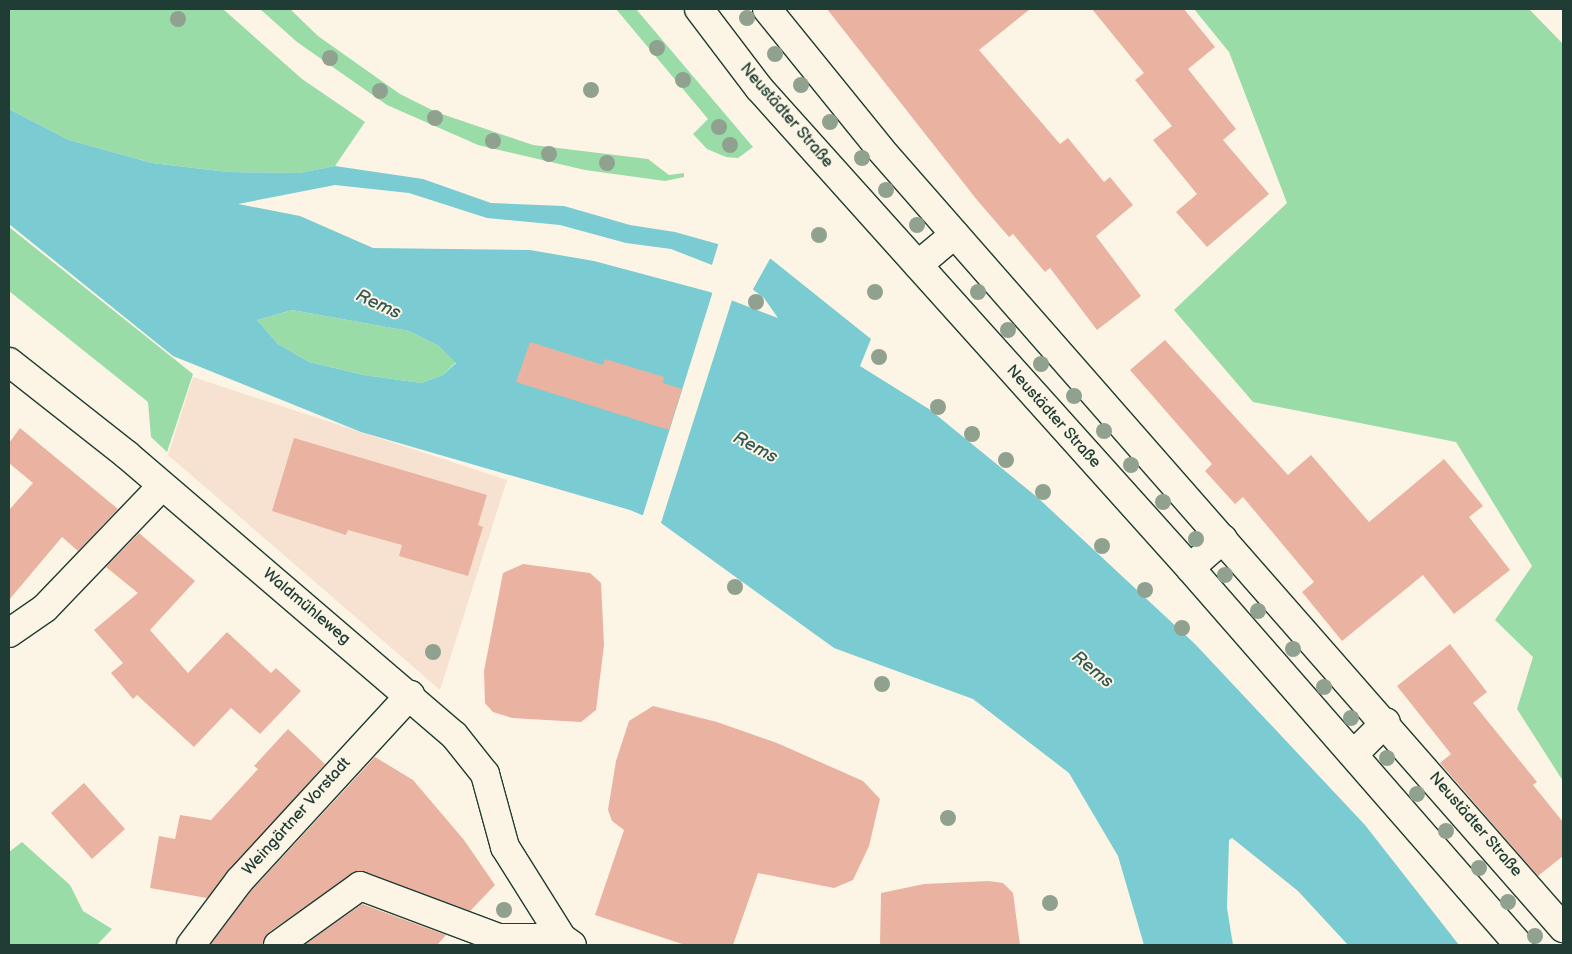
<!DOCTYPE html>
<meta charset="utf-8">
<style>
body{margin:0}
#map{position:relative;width:1572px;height:954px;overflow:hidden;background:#fcf5e5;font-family:"Balsamiq Sans",sans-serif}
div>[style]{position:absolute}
.built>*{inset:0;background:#f7e1d0}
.green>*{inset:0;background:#99dca7}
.water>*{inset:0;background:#7acbd2}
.pier>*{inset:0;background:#fcf5e5}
.building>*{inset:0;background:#eab2a0}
.roads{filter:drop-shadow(1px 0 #1f3d34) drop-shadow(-1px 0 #1f3d34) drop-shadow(0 1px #1f3d34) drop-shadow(0 -1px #1f3d34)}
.minor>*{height:28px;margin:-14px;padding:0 14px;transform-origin:14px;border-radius:14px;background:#fcf5e5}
.trees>*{width:16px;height:16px;margin:-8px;border-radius:50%;background:#90a190}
span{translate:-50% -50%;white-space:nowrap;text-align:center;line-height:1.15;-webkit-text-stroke:4px #fcf5e5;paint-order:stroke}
.street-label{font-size:16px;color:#1f3d34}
.water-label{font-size:18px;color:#315954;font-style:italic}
.frame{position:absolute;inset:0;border:10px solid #1f3d34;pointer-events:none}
</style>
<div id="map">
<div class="built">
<div style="clip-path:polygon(193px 377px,507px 480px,440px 690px,168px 455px)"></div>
</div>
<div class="green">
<div style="clip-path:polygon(9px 9px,223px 9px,302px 79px,365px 122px,335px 166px,299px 173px,228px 172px,152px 163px,69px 140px,9px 109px)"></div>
<div style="clip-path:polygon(260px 9px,290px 9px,318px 36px,400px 94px,436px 112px,533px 145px,648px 159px,669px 175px,684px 173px,684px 177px,665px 181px,585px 170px,478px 145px,387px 105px,297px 42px)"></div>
<div style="clip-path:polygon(616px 9px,636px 9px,753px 147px,738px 158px,726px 157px,707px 149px,693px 134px,708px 119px)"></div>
<div style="clip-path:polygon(1194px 9px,1529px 9px,1563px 44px,1563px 781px,1517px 709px,1533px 657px,1495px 620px,1532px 566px,1456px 442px,1253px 402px,1174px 310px,1287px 203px,1229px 52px)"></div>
<div style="clip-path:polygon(9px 227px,193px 374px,167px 452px,151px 437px,148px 402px,9px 291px)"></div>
<div style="clip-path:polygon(292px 310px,409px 331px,439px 346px,456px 362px,443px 375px,421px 383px,364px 375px,309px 362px,278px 344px,257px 320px)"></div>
<div style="clip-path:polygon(22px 842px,70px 885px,83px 911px,112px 929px,97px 945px,9px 945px,9px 852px)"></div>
</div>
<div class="water">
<div style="clip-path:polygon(evenodd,9px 109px,69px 140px,152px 163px,228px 172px,299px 173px,335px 166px,423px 179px,491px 203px,564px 206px,630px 225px,675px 232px,771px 259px,871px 339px,860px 366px,929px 409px,1037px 497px,1195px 644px,1365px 825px,1459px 945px,1348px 945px,1298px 891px,1232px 838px,1229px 840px,1227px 908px,1233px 945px,1144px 945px,1118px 856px,1069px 773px,973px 699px,834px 648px,661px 523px,630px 510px,361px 432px,173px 356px,9px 224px,9px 109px,335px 185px,409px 193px,487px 218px,560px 225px,626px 243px,671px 249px,730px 272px,764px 298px,778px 318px,710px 292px,594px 261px,530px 250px,373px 248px,300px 216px,238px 204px,335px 185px,9px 109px,292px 310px,409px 331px,439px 346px,456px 363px,443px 375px,421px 383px,364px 375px,309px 362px,278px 344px,257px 320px,292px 310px)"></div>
</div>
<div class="pier">
<div style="clip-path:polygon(719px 242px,771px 257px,752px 291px,729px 274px,711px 268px)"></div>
<div style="clip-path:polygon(713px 291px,733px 297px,660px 526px,642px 518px)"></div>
</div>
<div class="building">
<div style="clip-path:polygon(827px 9px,1030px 9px,979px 50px,1060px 144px,1068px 138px,1104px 182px,1110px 177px,1133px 205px,1096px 236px,1141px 296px,1097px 330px,1050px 268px,1045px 272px,1013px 234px,1009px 237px,977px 200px)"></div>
<div style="clip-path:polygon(1092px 9px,1184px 9px,1215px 47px,1188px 69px,1236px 129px,1223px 140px,1269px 194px,1207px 247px,1176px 212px,1197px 194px,1153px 140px,1172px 126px,1135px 80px,1144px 73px)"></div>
<div style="clip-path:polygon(1165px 340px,1288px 475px,1311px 455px,1369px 522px,1444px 459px,1483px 506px,1469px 517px,1510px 570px,1454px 614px,1423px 575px,1342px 641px,1302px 592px,1314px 582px,1243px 497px,1235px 504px,1205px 471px,1212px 464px,1130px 370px)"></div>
<div style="clip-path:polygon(530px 342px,603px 365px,605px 359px,664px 377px,663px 383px,682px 389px,669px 430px,516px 382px)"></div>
<div style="clip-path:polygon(20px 428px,118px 509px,78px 551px,62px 537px,9px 600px,9px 510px,33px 483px,9px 463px,9px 443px)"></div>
<div style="clip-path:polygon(294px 438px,487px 495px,478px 525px,483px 527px,468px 576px,399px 556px,402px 545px,348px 530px,346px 535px,272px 511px)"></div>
<div style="clip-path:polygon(139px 533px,195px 581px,150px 630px,188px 673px,227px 632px,271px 673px,276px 668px,301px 691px,260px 734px,231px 708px,194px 747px,137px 695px,133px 699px,111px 673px,123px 663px,94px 630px,138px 593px,106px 567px)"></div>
<div style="clip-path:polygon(523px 564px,590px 573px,601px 583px,604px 645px,596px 710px,581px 722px,512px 718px,493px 712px,485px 703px,484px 671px,503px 573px)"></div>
<div style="clip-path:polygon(1450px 644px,1487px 692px,1473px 703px,1537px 782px,1533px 785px,1563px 822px,1563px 856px,1538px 876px,1440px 763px,1451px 754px,1397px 686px)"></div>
<div style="clip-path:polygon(653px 706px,717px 722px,777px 743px,863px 781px,880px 799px,869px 846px,853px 880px,834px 888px,758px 873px,733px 945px,685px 945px,595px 915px,624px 830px,612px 821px,608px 810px,616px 761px,629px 721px)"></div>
<div style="clip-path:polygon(288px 729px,325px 764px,207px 898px,150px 888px,159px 836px,175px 839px,180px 815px,211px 820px,258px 769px,254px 766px)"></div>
<div style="clip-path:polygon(375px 757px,413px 780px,464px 840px,495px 885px,470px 911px,358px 871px,269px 932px,263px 945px,210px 945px,251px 891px)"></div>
<div style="clip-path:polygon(84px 783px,125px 829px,92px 859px,51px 813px)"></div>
<div style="clip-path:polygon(988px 881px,1003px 883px,1013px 893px,1020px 945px,880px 945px,881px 893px,924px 884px)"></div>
<div style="clip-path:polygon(362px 904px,446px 935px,437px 945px,304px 945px)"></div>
</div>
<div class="roads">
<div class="minor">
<div style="left:699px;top:9px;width:99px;rotate:52.8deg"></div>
<div style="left:759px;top:88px;width:645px;rotate:48.08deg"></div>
<div style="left:1190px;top:568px;width:500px;rotate:48.89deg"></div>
<div style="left:767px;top:9px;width:181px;rotate:51deg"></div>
<div style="left:881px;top:150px;width:1035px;rotate:48.76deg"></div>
<div style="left:918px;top:265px;width:48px;rotate:-40deg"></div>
<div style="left:9px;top:362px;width:150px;rotate:38.2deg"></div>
<div style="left:127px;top:455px;width:430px;rotate:40.6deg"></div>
<div style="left:454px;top:735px;width:50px;rotate:51.5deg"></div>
<div style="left:485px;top:774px;width:76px;rotate:74.7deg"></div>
<div style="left:505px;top:847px;width:107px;rotate:57.9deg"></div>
<div style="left:562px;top:938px;width:12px;rotate:35deg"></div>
<div style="left:1190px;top:568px;width:44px;rotate:-41.3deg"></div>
<div style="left:9px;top:633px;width:44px;rotate:-34.8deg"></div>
<div style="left:45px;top:608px;width:169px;rotate:-46.2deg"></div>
<div style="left:1354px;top:754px;width:45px;rotate:-45deg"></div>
<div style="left:191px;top:945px;width:80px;rotate:-53.1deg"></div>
<div style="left:239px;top:881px;width:253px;rotate:-47.4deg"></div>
<div style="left:278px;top:945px;width:101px;rotate:-35.7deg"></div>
<div style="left:360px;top:886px;width:147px;rotate:20.6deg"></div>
<div style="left:498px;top:938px;width:64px"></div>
</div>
</div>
<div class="trees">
<div style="left:747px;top:18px"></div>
<div style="left:178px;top:19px"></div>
<div style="left:657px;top:48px"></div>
<div style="left:775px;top:54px"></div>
<div style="left:330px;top:58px"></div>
<div style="left:683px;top:80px"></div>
<div style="left:801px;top:85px"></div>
<div style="left:591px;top:90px"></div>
<div style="left:380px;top:91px"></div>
<div style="left:435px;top:118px"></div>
<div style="left:830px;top:122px"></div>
<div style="left:719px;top:127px"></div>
<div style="left:493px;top:141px"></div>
<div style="left:730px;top:145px"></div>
<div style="left:549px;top:154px"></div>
<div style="left:862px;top:158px"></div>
<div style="left:607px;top:163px"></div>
<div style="left:886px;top:190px"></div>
<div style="left:917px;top:225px"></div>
<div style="left:819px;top:235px"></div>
<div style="left:875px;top:292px"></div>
<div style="left:978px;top:292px"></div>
<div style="left:756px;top:302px"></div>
<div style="left:1008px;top:330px"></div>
<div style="left:879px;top:357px"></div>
<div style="left:1041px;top:364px"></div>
<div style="left:1074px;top:396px"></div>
<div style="left:938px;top:407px"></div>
<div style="left:1104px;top:431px"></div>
<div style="left:972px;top:434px"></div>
<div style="left:1006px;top:460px"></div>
<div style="left:1131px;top:465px"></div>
<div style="left:1043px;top:492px"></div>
<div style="left:1163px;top:502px"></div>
<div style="left:1196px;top:539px"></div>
<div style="left:1102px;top:546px"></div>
<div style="left:1225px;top:575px"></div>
<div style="left:735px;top:587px"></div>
<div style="left:1145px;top:590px"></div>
<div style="left:1258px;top:611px"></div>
<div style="left:1182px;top:628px"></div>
<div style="left:1293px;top:649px"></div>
<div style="left:433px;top:652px"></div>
<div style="left:882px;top:684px"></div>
<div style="left:1324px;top:687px"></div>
<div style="left:1351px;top:718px"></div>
<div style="left:1387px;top:758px"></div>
<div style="left:1417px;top:794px"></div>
<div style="left:948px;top:818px"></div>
<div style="left:1446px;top:831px"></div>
<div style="left:1479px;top:868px"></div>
<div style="left:1508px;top:902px"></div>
<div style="left:1050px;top:903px"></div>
<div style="left:504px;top:910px"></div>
<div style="left:1535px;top:936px"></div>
</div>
<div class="street-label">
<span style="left:786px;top:116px;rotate:49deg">Neustädter Straße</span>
<span style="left:1053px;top:417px;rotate:48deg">Neustädter Straße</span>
<span style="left:306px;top:607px;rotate:40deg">Waldmühleweg</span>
<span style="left:297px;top:817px;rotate:-48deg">Weingärtner Vorstadt</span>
<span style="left:1475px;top:825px;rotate:49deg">Neustädter Straße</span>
</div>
<div class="water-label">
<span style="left:378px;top:305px;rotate:25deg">Rems</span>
<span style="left:755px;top:448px;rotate:28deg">Rems</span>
<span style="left:1092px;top:670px;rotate:39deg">Rems</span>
</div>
<div class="frame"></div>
</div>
